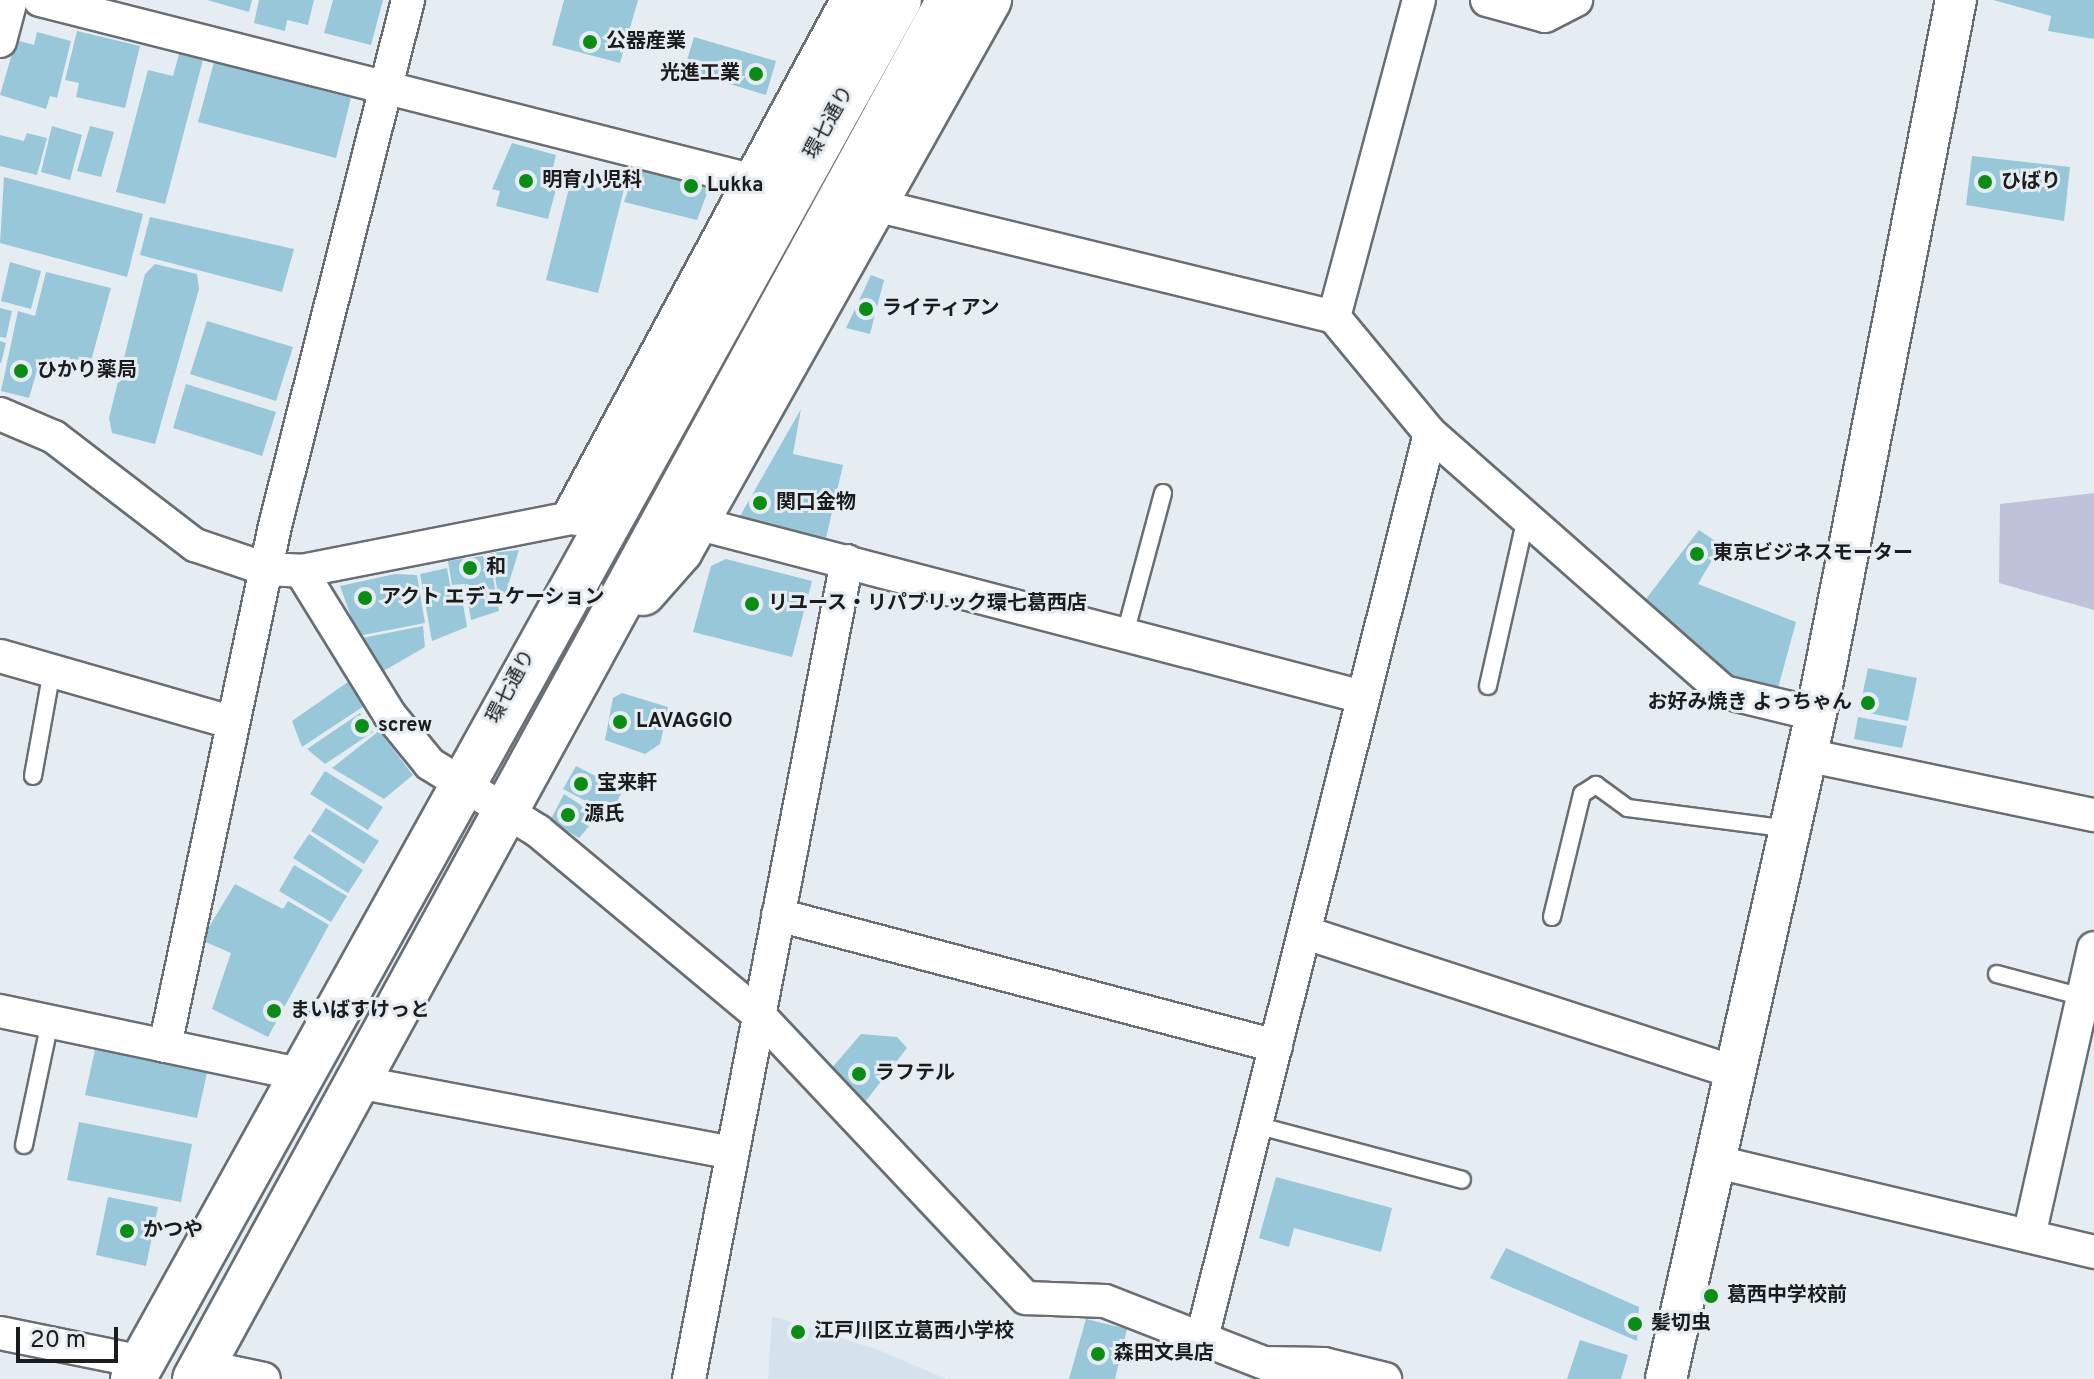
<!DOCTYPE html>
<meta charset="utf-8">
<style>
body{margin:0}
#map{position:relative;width:2094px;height:1379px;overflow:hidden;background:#e6edf2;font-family:Overpass,"Noto Sans JP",sans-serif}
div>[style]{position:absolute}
.built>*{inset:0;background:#d5e2ec}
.green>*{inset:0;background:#c0c2dc}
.building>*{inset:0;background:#98c7d9}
.roads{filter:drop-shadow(2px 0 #686e73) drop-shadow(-2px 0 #686e73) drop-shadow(0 2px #686e73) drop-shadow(0 -2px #686e73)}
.service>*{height:16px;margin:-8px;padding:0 8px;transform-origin:8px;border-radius:8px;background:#fff}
.minor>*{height:32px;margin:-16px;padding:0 16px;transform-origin:16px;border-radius:16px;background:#fff}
.tertiary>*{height:40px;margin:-20px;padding:0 20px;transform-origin:20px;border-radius:20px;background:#fff}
.primary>*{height:44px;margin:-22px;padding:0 22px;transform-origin:22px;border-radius:22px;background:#fff}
.dots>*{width:22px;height:22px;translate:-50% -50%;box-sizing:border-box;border:4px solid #e6edf2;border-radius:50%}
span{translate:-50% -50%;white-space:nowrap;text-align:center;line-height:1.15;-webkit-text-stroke:6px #e6edf2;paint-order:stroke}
.poi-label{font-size:20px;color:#1a1c1e;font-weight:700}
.left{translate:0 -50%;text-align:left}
.right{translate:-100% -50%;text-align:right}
.street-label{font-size:20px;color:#1a1c1e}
.scale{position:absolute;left:16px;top:1327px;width:102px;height:36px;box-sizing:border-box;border:4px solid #1a1c1e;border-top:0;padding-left:10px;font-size:24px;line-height:28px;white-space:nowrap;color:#1a1c1e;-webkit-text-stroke:6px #e6edf2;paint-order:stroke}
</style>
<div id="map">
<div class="built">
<div style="clip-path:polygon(772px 1316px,876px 1349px,946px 1379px,768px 1379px)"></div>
</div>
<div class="green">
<div style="clip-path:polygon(2094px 493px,2094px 610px,1999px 583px,2000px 504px)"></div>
</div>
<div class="building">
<div style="clip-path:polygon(207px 0,252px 0,249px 12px)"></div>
<div style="clip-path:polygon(259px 0,314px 0,308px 25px,287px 20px,285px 31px,254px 23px)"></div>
<div style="clip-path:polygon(333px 0,383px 0,371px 45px,324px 33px)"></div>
<div style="clip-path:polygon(564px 0,638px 0,620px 63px,552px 45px)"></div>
<div style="clip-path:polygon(1993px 0,2094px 0,2094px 39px,2048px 31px,2051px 16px)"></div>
<div style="clip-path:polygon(77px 31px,140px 46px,125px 108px,76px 97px,79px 83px,65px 80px)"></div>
<div style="clip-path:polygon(37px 32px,71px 41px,57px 98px,50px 96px,46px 109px,0 95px,16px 40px,34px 45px)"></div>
<div style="clip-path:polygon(694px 37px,776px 61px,766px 95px,684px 70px)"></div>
<div style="clip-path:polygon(180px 50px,204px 56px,165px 204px,116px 192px,148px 70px,173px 76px)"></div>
<div style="clip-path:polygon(214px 62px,351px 98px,336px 158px,198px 122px)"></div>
<div style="clip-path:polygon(52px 126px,82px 135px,70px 180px,41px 172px)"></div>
<div style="clip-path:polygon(90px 126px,114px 132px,101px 177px,77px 171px)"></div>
<div style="clip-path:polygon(27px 133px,47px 138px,37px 175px,0 166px,0 135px,24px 141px)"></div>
<div style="clip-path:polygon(512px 143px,556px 155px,552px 172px,560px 174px,548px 219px,496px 206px,500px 191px,492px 189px)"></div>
<div style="clip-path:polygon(1972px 156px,2070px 167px,2064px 221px,1966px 205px)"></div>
<div style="clip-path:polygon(636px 167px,709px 188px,697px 220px,624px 202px)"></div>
<div style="clip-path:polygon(572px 176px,624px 189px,598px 293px,546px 280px)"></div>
<div style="clip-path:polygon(4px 177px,143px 214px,127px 277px,0 243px)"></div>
<div style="clip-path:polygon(150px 217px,294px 249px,282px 292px,140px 255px)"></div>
<div style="clip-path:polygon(10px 262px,41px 271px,31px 309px,1px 301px)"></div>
<div style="clip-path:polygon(155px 264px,197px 274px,199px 289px,155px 444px,112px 433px,109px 418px,145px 274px)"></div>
<div style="clip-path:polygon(46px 272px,111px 288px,91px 361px,52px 357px,49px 370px,38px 367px,29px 398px,1px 391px,18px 311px,35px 316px)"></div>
<div style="clip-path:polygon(871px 275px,884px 280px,870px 334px,846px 328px)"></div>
<div style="clip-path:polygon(0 308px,12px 311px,6px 338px,0 337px)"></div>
<div style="clip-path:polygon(207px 321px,293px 347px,276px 401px,190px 374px)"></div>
<div style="clip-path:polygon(0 341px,6px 343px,1px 363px,0 363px)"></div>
<div style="clip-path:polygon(186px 384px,276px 412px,262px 456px,173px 428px)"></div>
<div style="clip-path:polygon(801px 409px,793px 454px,843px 465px,826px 538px,739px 518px)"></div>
<div style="clip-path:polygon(1699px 530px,1721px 545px,1698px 584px,1796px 622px,1777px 692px,1725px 679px,1639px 608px)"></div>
<div style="clip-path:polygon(519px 550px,504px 599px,499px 600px,491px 553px)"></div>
<div style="clip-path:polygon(489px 555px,499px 611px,471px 620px,465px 584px,452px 585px,448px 561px)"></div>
<div style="clip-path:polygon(726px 559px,812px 581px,792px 657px,693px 632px,711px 566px)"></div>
<div style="clip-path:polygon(447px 568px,451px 590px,460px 587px,467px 627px,432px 641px,420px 574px)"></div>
<div style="clip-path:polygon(395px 574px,417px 575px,425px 623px,358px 636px,340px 586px)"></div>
<div style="clip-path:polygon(423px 626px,425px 647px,380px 673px,362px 638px)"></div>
<div style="clip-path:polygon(1868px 668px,1917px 678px,1908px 721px,1859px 711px)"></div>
<div style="clip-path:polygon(348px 682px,364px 706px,302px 747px,292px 721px)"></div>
<div style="clip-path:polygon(622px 693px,668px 707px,660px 744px,645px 754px,605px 740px,613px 698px)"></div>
<div style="clip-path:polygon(360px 713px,373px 732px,325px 764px,307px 749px)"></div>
<div style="clip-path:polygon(1858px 717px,1907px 726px,1902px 748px,1854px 739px)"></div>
<div style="clip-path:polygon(379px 731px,413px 775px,384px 799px,332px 768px)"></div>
<div style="clip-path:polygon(576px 766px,623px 790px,610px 814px,563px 789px)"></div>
<div style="clip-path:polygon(325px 771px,383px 807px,368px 830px,310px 794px)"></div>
<div style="clip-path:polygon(564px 794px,598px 816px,579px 838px,550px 821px)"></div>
<div style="clip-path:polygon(326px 808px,379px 841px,364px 864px,311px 831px)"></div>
<div style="clip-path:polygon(309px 834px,363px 870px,348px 893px,293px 858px)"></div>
<div style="clip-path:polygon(294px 865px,347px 896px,331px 922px,279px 891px)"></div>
<div style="clip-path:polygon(235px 884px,283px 909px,288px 901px,329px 925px,268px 1037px,212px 1009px,231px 953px,201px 940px)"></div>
<div style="clip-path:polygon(861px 1034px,897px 1037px,907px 1048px,862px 1106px,825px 1076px)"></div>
<div style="clip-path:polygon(95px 1050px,207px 1073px,197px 1118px,85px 1095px)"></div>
<div style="clip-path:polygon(79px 1122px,192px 1144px,181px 1202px,67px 1180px)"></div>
<div style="clip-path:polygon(1276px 1177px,1392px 1208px,1381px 1252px,1294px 1228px,1289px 1247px,1259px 1238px)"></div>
<div style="clip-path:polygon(108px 1197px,158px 1207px,146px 1266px,96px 1255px)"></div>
<div style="clip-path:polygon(1506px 1248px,1639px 1307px,1637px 1341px,1490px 1278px)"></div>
<div style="clip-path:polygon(1086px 1319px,1127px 1329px,1115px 1379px,1069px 1379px)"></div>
<div style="clip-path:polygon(1580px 1340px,1628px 1355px,1621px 1379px,1567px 1379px)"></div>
</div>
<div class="roads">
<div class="service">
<div style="left:1125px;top:634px;width:146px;rotate:-74.9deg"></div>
<div style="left:1488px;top:686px;width:172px;rotate:-77.3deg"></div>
<div style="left:33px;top:776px;width:108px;rotate:-79.8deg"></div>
<div style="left:1552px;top:917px;width:127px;rotate:-76.3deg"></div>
<div style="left:1582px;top:794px;width:17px;rotate:-33deg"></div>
<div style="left:1596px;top:785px;width:39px;rotate:36deg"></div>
<div style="left:1628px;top:808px;width:162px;rotate:7.4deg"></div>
<div style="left:1997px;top:974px;width:89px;rotate:15deg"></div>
<div style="left:1256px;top:1125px;width:213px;rotate:14.9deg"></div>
<div style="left:24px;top:1145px;width:126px;rotate:-78.1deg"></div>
</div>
<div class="minor">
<div style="left:40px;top:0;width:738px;rotate:14.21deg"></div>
<div style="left:1487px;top:0;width:60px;rotate:15.4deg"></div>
<div style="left:1545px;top:16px;width:35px;rotate:-27deg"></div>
<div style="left:0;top:41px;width:42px;rotate:-75deg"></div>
<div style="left:871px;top:204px;width:477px;rotate:13.7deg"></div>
<div style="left:1334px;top:317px;width:151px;rotate:50.4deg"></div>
<div style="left:1430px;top:433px;width:392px;rotate:41.4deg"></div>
<div style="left:1724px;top:692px;width:94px;rotate:13.6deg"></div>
<div style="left:1334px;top:317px;width:328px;rotate:-75deg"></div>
<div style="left:0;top:414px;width:59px;rotate:23.1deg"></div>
<div style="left:54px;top:437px;width:178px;rotate:37.5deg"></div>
<div style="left:195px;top:545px;width:75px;rotate:18.7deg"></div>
<div style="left:266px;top:569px;width:35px;rotate:3deg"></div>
<div style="left:301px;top:571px;width:169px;rotate:58.3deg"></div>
<div style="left:390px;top:715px;width:63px;rotate:50.8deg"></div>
<div style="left:430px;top:764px;width:127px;rotate:31.8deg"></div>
<div style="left:538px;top:831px;width:288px;rotate:39.8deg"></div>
<div style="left:759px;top:1015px;width:389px;rotate:46.7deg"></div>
<div style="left:1026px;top:1298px;width:79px;rotate:2.2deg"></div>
<div style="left:1105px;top:1301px;width:171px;rotate:21.3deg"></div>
<div style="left:1264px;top:1363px;width:60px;rotate:1deg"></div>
<div style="left:1324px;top:1364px;width:63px;rotate:13.8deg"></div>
<div style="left:696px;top:523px;width:685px;rotate:14.62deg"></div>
<div style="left:301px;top:571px;width:280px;rotate:-11.1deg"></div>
<div style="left:0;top:656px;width:242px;rotate:16deg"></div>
<div style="left:1806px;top:755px;width:294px;rotate:11.8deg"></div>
<div style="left:778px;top:915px;width:515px;rotate:14.74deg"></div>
<div style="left:1306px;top:933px;width:452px;rotate:18deg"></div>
<div style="left:0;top:1011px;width:306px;rotate:11.9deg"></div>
<div style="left:165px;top:1046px;width:532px;rotate:-78.06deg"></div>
<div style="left:275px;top:526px;width:543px;rotate:-75.81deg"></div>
<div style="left:357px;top:1082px;width:382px;rotate:10.7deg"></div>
<div style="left:1717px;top:1162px;width:388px;rotate:13.4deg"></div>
<div style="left:2029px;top:1236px;width:295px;rotate:-77.3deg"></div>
<div style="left:0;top:1333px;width:145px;rotate:11.5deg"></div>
<div style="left:1202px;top:1338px;width:933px;rotate:-75.86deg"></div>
<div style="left:202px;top:1366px;width:63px;rotate:11.8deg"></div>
<div style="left:689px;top:1379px;width:833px;rotate:-79.07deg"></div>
</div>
<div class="tertiary">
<div style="left:1666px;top:1379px;width:705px;rotate:-77.3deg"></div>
<div style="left:1821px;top:691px;width:704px;rotate:-78.95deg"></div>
</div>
<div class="primary">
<div style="left:577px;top:513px;width:583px;rotate:-61.63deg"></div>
<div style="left:643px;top:593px;width:56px;rotate:-48.6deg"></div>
<div style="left:680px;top:551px;width:632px;rotate:-60.72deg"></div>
<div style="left:133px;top:1379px;width:1577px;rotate:-60.95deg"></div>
<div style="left:195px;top:1379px;width:1572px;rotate:-61.33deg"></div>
</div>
</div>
<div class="dots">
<div style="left:590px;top:42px;background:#0b8c17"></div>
<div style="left:756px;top:74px;background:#0b8c17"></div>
<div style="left:526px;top:181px;background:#0b8c17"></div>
<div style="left:1985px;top:182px;background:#0b8c17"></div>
<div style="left:691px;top:186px;background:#0b8c17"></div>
<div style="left:866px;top:309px;background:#0b8c17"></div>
<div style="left:21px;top:371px;background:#0b8c17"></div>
<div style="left:760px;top:503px;background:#0b8c17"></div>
<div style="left:1697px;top:554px;background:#0b8c17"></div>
<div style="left:470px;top:568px;background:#0b8c17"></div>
<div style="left:365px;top:598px;background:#0b8c17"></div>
<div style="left:752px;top:604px;background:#0b8c17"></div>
<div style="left:1868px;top:703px;background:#0b8c17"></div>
<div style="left:620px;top:722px;background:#0b8c17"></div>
<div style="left:362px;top:726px;background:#0b8c17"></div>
<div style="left:581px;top:784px;background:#0b8c17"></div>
<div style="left:568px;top:815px;background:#0b8c17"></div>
<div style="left:274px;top:1011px;background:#0b8c17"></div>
<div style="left:859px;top:1074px;background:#0b8c17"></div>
<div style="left:127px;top:1231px;background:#0b8c17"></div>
<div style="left:1711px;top:1296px;background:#0b8c17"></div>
<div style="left:1635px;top:1324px;background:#0b8c17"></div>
<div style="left:798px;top:1332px;background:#0b8c17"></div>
<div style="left:1098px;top:1354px;background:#0b8c17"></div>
</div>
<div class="poi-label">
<span class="left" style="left:606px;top:42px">公器産業</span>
<span class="right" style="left:740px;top:74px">光進工業</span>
<span class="left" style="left:542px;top:181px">明育小児科</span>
<span class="left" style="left:2001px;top:182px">ひばり</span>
<span class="left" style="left:707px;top:186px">Lukka</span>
<span class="left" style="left:882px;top:309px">ライティアン</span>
<span class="left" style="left:37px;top:371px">ひかり薬局</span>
<span class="left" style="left:776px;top:503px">関口金物</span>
<span class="left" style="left:1713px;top:554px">東京ビジネスモーター</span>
<span class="left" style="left:486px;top:568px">和</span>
<span class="left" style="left:381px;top:598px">アクト エデュケーション</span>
<span class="left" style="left:768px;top:604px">リユース・リパブリック環七葛西店</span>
<span class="right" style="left:1852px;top:703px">お好み焼き よっちゃん</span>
<span class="left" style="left:636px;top:722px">LAVAGGIO</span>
<span class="left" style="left:378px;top:726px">screw</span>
<span class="left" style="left:597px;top:784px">宝来軒</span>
<span class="left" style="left:584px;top:815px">源氏</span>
<span class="left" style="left:290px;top:1011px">まいばすけっと</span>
<span class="left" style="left:875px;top:1074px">ラフテル</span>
<span class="left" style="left:143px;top:1231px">かつや</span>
<span class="left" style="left:1727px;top:1296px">葛西中学校前</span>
<span class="left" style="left:1651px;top:1324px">髪切虫</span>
<span class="left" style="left:814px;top:1332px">江戸川区立葛西小学校</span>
<span class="left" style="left:1114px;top:1354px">森田文具店</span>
</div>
<div class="street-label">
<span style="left:830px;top:123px;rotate:-61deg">環七通り</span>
<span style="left:512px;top:687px;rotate:-62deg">環七通り</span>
</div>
<div class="scale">20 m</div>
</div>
